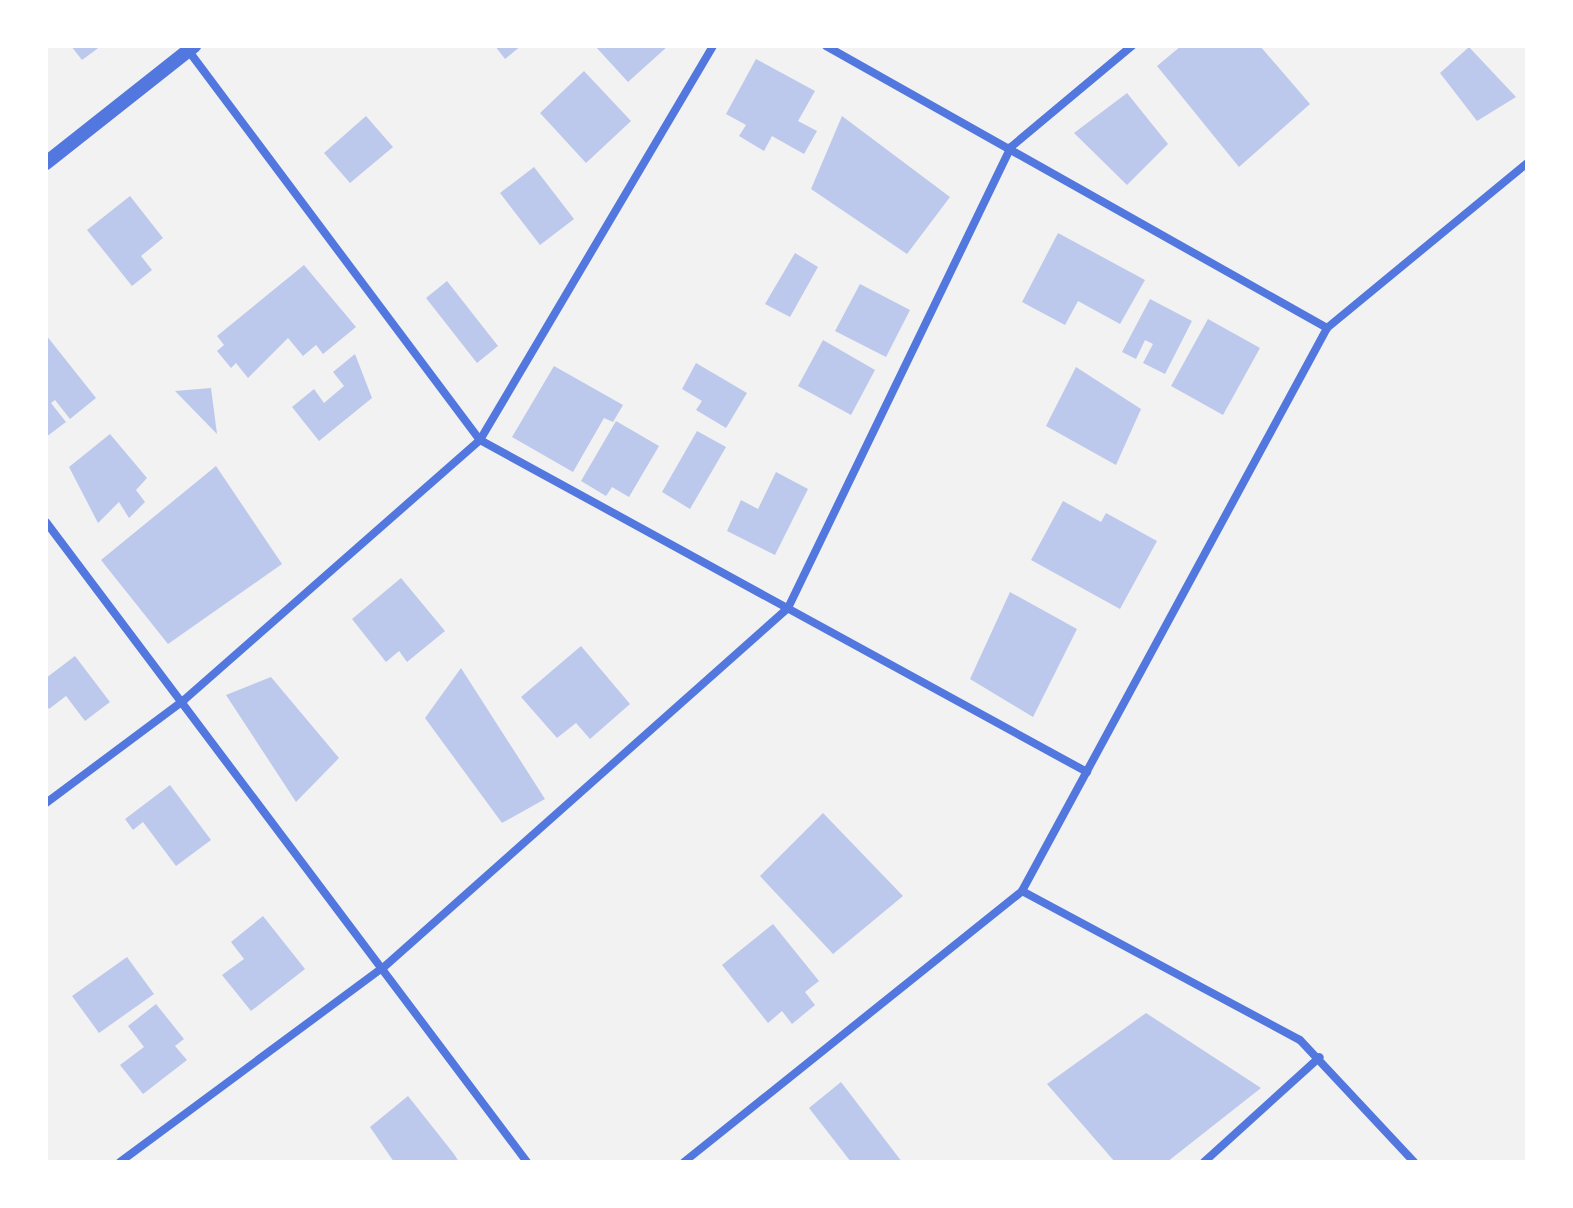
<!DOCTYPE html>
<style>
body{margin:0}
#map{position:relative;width:1573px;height:1208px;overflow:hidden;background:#f2f2f2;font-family:Montserrat,sans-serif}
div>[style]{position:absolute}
.building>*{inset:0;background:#bdc9ec}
.minor>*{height:8px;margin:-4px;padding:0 4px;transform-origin:4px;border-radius:4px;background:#5277de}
.tertiary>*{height:14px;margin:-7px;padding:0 7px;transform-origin:7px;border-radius:7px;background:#5277de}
span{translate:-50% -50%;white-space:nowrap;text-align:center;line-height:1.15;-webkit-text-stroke:6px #fff;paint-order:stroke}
.frame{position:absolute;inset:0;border:48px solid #fff;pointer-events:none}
</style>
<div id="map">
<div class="building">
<div style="clip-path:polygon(71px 46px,101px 46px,82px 60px)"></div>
<div style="clip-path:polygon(495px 46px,521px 46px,505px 59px)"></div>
<div style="clip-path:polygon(595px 46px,668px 46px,628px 82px)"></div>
<div style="clip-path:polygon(1181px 46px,1260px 46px,1310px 104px,1239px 167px,1157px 66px)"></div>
<div style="clip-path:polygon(1469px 47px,1516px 97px,1477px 121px,1440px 73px)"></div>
<div style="clip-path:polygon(756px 59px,815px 91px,798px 121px,817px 131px,804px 154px,772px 136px,764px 151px,739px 136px,746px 125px,726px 114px)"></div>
<div style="clip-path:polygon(584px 71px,631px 121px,586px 163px,540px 113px)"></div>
<div style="clip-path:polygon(1127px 93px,1168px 144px,1127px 185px,1074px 133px)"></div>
<div style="clip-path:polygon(366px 116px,393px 147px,350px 183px,324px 153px)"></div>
<div style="clip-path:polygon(842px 116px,950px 197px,907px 254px,811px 189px)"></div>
<div style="clip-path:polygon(534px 167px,574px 219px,540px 245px,500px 193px)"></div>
<div style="clip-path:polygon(130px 196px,163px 238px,141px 256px,152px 270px,132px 286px,87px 230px)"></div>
<div style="clip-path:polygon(1058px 233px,1145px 280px,1120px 324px,1078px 301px,1065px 325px,1022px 302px)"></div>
<div style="clip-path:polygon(795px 253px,818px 267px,790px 317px,765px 304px)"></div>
<div style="clip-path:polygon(304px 265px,356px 327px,323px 354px,316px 345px,303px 356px,288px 338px,248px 378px,236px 363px,231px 368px,217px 351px,224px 345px,217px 336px)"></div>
<div style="clip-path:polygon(447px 281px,498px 346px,477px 363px,426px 298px)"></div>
<div style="clip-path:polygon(860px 284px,910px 310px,886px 357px,835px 331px)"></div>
<div style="clip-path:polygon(1150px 299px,1192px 321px,1165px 374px,1143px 363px,1153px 344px,1145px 340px,1136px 359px,1122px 352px)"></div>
<div style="clip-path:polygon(1208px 319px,1260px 348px,1223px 415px,1171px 386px)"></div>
<div style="clip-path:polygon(46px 335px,96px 398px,70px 419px,55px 400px,51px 403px,66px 422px,46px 437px)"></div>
<div style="clip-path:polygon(823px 340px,875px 370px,851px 415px,798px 386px)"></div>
<div style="clip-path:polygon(355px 354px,372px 398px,319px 441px,292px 407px,314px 389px,324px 403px,344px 386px,333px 372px)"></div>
<div style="clip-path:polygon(696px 363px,747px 393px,726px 428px,696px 410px,702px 401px,682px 389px)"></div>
<div style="clip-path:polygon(554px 366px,623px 405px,613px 422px,604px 418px,573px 472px,512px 437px)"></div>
<div style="clip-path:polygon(1076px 367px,1141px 409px,1116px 465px,1046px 426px)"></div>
<div style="clip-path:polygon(211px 388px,217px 434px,175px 391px)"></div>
<div style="clip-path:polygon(616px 421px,659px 446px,629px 497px,612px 487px,606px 496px,581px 481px)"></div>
<div style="clip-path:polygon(697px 431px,726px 447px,690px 509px,662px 492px)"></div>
<div style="clip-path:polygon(110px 434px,147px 478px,136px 490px,145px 502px,129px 518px,119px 502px,98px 523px,69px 467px)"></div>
<div style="clip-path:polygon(216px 466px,282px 564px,168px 644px,101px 560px)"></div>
<div style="clip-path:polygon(776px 472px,808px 489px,775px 555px,727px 531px,741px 500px,758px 509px)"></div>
<div style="clip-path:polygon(1063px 501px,1101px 522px,1106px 513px,1157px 541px,1120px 609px,1031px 560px)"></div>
<div style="clip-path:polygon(401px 578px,445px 631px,407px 662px,399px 651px,386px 662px,352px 619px)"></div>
<div style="clip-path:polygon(1010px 592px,1077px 629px,1033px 717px,970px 679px)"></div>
<div style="clip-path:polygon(581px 646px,630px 704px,590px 739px,576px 723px,557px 738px,521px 697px)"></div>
<div style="clip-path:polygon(75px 656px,110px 702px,85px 721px,66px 696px,49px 709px,46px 705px,46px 678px)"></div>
<div style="clip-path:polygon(461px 668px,545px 799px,502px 823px,425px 718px)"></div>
<div style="clip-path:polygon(271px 677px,339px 758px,296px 802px,226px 695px)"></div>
<div style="clip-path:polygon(170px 785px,211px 840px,176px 866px,143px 822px,133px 830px,125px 819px)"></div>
<div style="clip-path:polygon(823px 813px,903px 896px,833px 954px,760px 876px)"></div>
<div style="clip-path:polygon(263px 916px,305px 969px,251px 1011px,222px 975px,244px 959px,231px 942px)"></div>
<div style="clip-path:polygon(773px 924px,819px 981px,805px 992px,815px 1005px,792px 1024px,782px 1011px,768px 1023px,722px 965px)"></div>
<div style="clip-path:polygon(127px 957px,154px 994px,99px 1033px,72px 996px)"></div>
<div style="clip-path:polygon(156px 1004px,184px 1039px,175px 1046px,187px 1060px,143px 1094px,120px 1065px,144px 1047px,128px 1026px)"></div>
<div style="clip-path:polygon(1146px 1013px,1261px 1088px,1167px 1162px,1115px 1162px,1047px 1084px)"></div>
<div style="clip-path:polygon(841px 1082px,902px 1162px,851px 1162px,809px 1108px)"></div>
<div style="clip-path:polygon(408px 1096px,454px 1154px,459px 1162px,394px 1162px,370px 1127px)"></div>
</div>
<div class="minor">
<div style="left:826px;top:46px;width:575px;rotate:29.37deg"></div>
<div style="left:188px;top:50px;width:487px;rotate:53.2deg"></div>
<div style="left:480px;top:440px;width:692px;rotate:28.68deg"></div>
<div style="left:46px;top:522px;width:801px;rotate:53.07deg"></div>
<div style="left:46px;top:803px;width:172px;rotate:-36.7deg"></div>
<div style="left:184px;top:700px;width:394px;rotate:-41.3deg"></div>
<div style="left:480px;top:440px;width:458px;rotate:-59.4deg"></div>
<div style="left:1022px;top:891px;width:315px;rotate:28.2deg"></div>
<div style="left:1300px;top:1040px;width:167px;rotate:46.9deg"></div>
<div style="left:120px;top:1162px;width:328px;rotate:-36.5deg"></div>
<div style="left:384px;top:967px;width:540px;rotate:-41.62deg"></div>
<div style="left:788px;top:608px;width:512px;rotate:-64.19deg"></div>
<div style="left:1011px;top:147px;width:158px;rotate:-39.9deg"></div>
<div style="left:684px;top:1162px;width:433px;rotate:-38.7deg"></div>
<div style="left:1022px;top:891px;width:640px;rotate:-61.55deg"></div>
<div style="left:1327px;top:328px;width:259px;rotate:-39.5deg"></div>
<div style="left:1204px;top:1162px;width:156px;rotate:-42.2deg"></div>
</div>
<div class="tertiary">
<div style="left:46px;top:163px;width:189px;rotate:-38.3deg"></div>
</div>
<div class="frame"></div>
</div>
